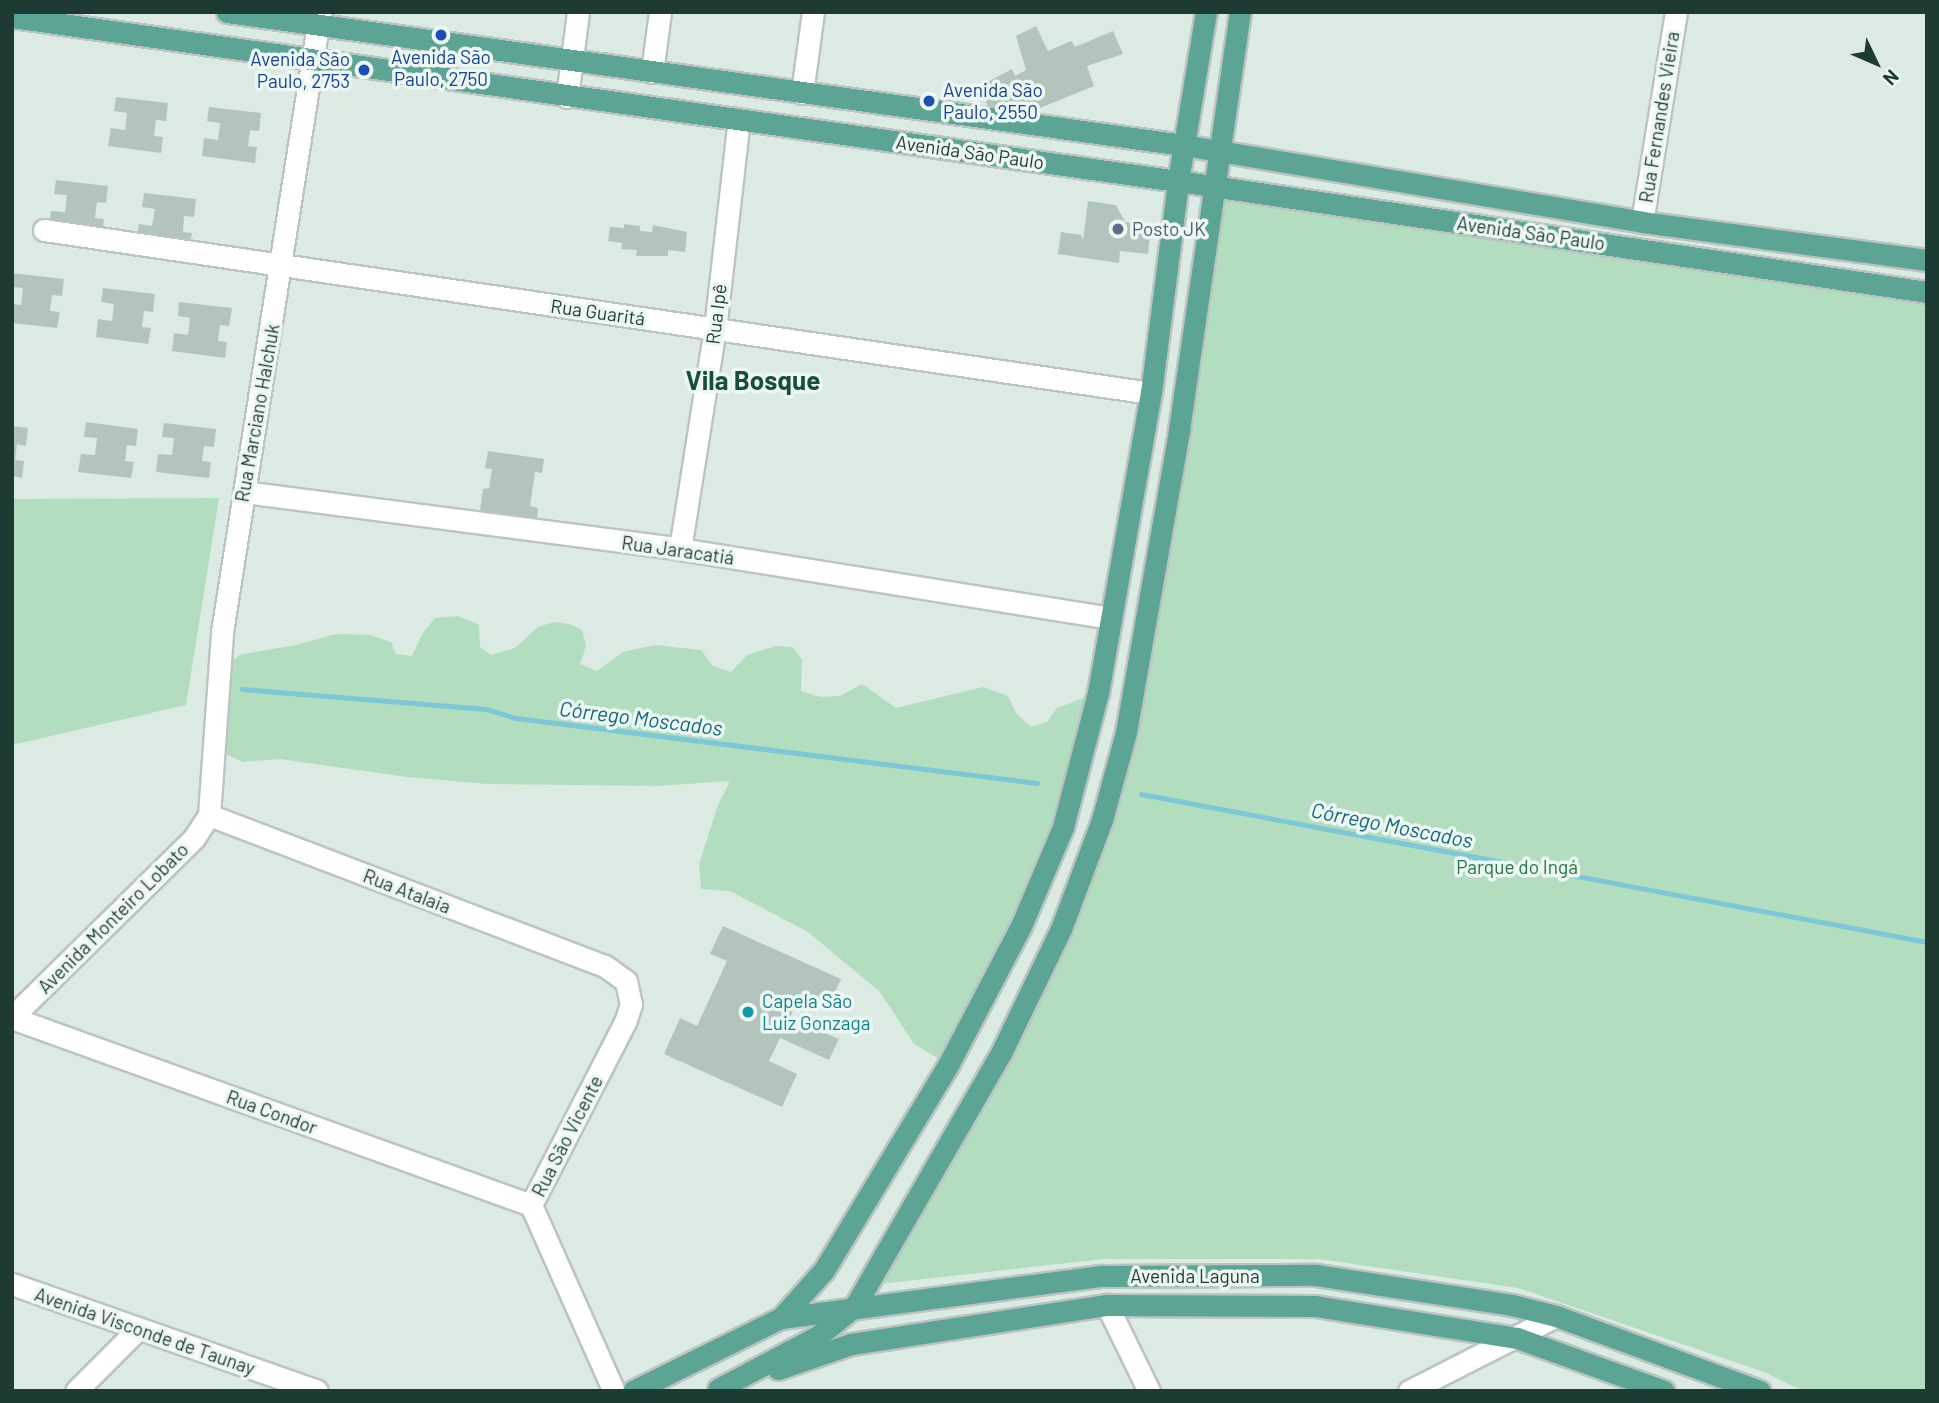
<!DOCTYPE html>
<meta charset="utf-8">
<style>
body{margin:0}
#map{position:relative;width:1939px;height:1403px;overflow:hidden;background:#dceae4;font-family:Barlow,sans-serif}
div>[style]{position:absolute}
.green>*{inset:0;background:#b2debf}
.stream>*{height:5px;margin:-2.5px;padding:0 2.5px;transform-origin:2.5px;border-radius:2.5px;background:#7ec7d6}
.building>*{inset:0;background:#b2c5bd}
.roads{filter:drop-shadow(2px 0 #bbc4c2) drop-shadow(-2px 0 #bbc4c2) drop-shadow(0 2px #bbc4c2) drop-shadow(0 -2px #bbc4c2)}
.minor>*{height:21px;margin:-10.5px;padding:0 10.5px;transform-origin:10.5px;border-radius:10.5px;background:#fff}
.major>*{height:21px;margin:-10.5px;padding:0 10.5px;transform-origin:10.5px;border-radius:10.5px;background:#5ca493}
.dots>*{width:19px;height:19px;translate:-50% -50%;box-sizing:border-box;border:4px solid #edf7f2;border-radius:50%}
span{translate:-50% -50%;white-space:nowrap;text-align:center;line-height:1.15;-webkit-text-stroke:7px #edf7f2;paint-order:stroke}
.transit-label{font-size:19px;color:#164399}
.right{translate:-100% -50%;text-align:right}
.left{translate:0 -50%;text-align:left}
.street-label{font-size:19px;color:#1d3b33}
.service-label{font-size:19px;color:#4e5e75}
.park-label{font-size:19px;color:#247545}
.culture-label{font-size:19px;color:#0d838f}
.water-label{font-size:21px;color:#13687b;font-style:italic}
.district-label{font-size:26px;color:#184e42;font-weight:700}
.frame{position:absolute;inset:0;border:14px solid #1d3b33;pointer-events:none}
.north{position:absolute;left:1841px;top:28px;width:70px;height:70px;-webkit-text-stroke:5px #edf7f2;paint-order:stroke;rotate:134deg;font-size:19px;font-weight:700;line-height:28px;text-align:center;color:#1d3b33}
.north::after{content:'';display:block;margin:auto;width:24px;height:32px;background:#1d3b33;clip-path:polygon(50% 0,100% 100%,50% 72%,0 100%)}
</style>
<div id="map">
<div class="green">
<div style="clip-path:polygon(1219px 192px,1927px 299px,1927px 1391px,1803px 1391px,1764px 1372px,1518px 1288px,1319px 1259px,1104px 1259px,880px 1284px,1104px 822px)"></div>
<div style="clip-path:polygon(219px 498px,186px 705px,12px 745px,12px 499px)"></div>
<div style="clip-path:polygon(458px 616px,479px 625px,480px 647px,491px 655px,515px 648px,538px 627px,554px 622px,569px 624px,582px 630px,586px 646px,580px 664px,597px 671px,623px 652px,655px 645px,701px 650px,713px 666px,731px 672px,747px 655px,776px 646px,793px 647px,802px 660px,801px 691px,820px 697px,840px 696px,862px 684px,896px 708px,983px 687px,1008px 696px,1016px 713px,1031px 727px,1047px 722px,1057px 708px,1097px 693px,1060px 826px,944px 1062px,914px 1044px,880px 992px,808px 932px,730px 891px,701px 889px,699px 864px,718px 805px,730px 781px,658px 786px,488px 784px,407px 777px,280px 759px,243px 762px,226px 754px,224px 734px,231px 664px,239px 655px,296px 645px,336px 634px,370px 635px,391px 642px,396px 654px,412px 656px,423px 633px,435px 618px)"></div>
</div>
<div class="stream">
<div style="left:242px;top:689px;width:245px;rotate:4.7deg"></div>
<div style="left:486px;top:709px;width:31px;rotate:17deg"></div>
<div style="left:516px;top:718px;width:525px;rotate:7.11deg"></div>
<div style="left:1141px;top:794px;width:800px;rotate:10.66deg"></div>
</div>
<div class="building">
<div style="clip-path:polygon(1036px 26px,1048px 51px,1071px 41px,1075px 47px,1113px 31px,1123px 54px,1087px 66px,1094px 86px,1025px 114px,1020px 103px,1000px 111px,997px 105px,989px 108px,980px 86px,1012px 69px,1015px 76px,1026px 70px,1016px 36px)"></div>
<div style="clip-path:polygon(116px 97px,168px 103px,166px 121px,156px 120px,154px 136px,163px 137px,161px 153px,108px 146px,111px 128px,125px 130px,127px 113px,114px 111px)"></div>
<div style="clip-path:polygon(209px 107px,261px 113px,259px 131px,250px 130px,248px 146px,257px 147px,255px 163px,202px 156px,204px 138px,218px 140px,220px 123px,207px 121px)"></div>
<div style="clip-path:polygon(56px 180px,108px 186px,106px 203px,97px 202px,95px 218px,104px 219px,102px 235px,49px 229px,51px 211px,65px 212px,67px 195px,54px 194px)"></div>
<div style="clip-path:polygon(144px 193px,196px 199px,194px 217px,184px 216px,183px 232px,192px 233px,189px 249px,136px 242px,139px 224px,152px 226px,155px 209px,142px 207px)"></div>
<div style="clip-path:polygon(1088px 201px,1116px 205px,1125px 222px,1151px 226px,1148px 254px,1120px 251px,1119px 263px,1058px 254px,1061px 232px,1081px 235px,1083px 240px)"></div>
<div style="clip-path:polygon(624px 224px,640px 226px,640px 231px,652px 232px,653px 225px,687px 232px,685px 252px,668px 250px,668px 256px,636px 256px,637px 250px,621px 249px,622px 243px,608px 241px,610px 227px,624px 228px)"></div>
<div style="clip-path:polygon(12px 273px,64px 279px,62px 296px,52px 295px,50px 311px,60px 312px,57px 328px,12px 323px,12px 304px,21px 305px,23px 288px,12px 287px)"></div>
<div style="clip-path:polygon(103px 288px,155px 294px,153px 312px,144px 311px,142px 327px,151px 328px,148px 344px,96px 337px,98px 319px,112px 321px,114px 304px,101px 302px)"></div>
<div style="clip-path:polygon(179px 302px,232px 308px,229px 326px,220px 325px,218px 341px,227px 342px,225px 358px,172px 351px,174px 333px,188px 335px,190px 318px,178px 316px)"></div>
<div style="clip-path:polygon(86px 422px,138px 429px,136px 446px,127px 445px,125px 461px,134px 462px,131px 478px,78px 472px,81px 454px,95px 455px,97px 438px,84px 437px)"></div>
<div style="clip-path:polygon(164px 423px,216px 429px,214px 447px,204px 446px,202px 461px,211px 462px,209px 478px,156px 472px,158px 454px,172px 455px,174px 438px,162px 437px)"></div>
<div style="clip-path:polygon(12px 426px,28px 428px,26px 446px,17px 444px,15px 460px,24px 461px,22px 478px,12px 476px)"></div>
<div style="clip-path:polygon(488px 451px,544px 459px,542px 473px,535px 472px,530px 506px,538px 508px,536px 527px,479px 518px,483px 489px,489px 488px,492px 469px,485px 468px)"></div>
<div style="clip-path:polygon(723px 926px,841px 979px,829px 1006px,800px 994px,790px 1017px,839px 1039px,829px 1060px,780px 1038px,769px 1061px,797px 1074px,782px 1107px,664px 1054px,680px 1018px,697px 1026px,727px 961px,710px 954px)"></div>
</div>
<div class="roads">
<div class="minor">
<div style="left:652px;top:72px;width:61px;rotate:-82.4deg"></div>
<div style="left:802px;top:93px;width:82px;rotate:-82.3deg"></div>
<div style="left:567px;top:97px;width:86px;rotate:-82.6deg"></div>
<div style="left:1642px;top:222px;width:213px;rotate:-80.8deg"></div>
<div style="left:44px;top:230px;width:1119px;rotate:8.38deg"></div>
<div style="left:244px;top:492px;width:440px;rotate:7.4deg"></div>
<div style="left:680px;top:549px;width:436px;rotate:9.1deg"></div>
<div style="left:680px;top:549px;width:223px;rotate:-81deg"></div>
<div style="left:715px;top:329px;width:211px;rotate:-83.5deg"></div>
<div style="left:209px;top:815px;width:424px;rotate:20.9deg"></div>
<div style="left:605px;top:966px;width:26px;rotate:36deg"></div>
<div style="left:626px;top:981px;width:24px;rotate:78deg"></div>
<div style="left:631px;top:1004px;width:19px;rotate:108deg"></div>
<div style="left:625px;top:1022px;width:206px;rotate:117.2deg"></div>
<div style="left:12px;top:1017px;width:255px;rotate:-44.5deg"></div>
<div style="left:194px;top:838px;width:27px;rotate:-57deg"></div>
<div style="left:209px;top:815px;width:183px;rotate:-85.9deg"></div>
<div style="left:222px;top:632px;width:628px;rotate:-81.02deg"></div>
<div style="left:12px;top:1018px;width:552px;rotate:19.81deg"></div>
<div style="left:531px;top:1205px;width:204px;rotate:66deg"></div>
<div style="left:12px;top:1284px;width:323px;rotate:19.3deg"></div>
<div style="left:1107px;top:1305px;width:96px;rotate:64deg"></div>
<div style="left:76px;top:1391px;width:86px;rotate:-45deg"></div>
<div style="left:1409px;top:1391px;width:165px;rotate:-27deg"></div>
</div>
<div class="major">
<div style="left:227px;top:12px;width:965px;rotate:7.92deg"></div>
<div style="left:1183px;top:145px;width:465px;rotate:9.5deg"></div>
<div style="left:1642px;top:222px;width:288px;rotate:7.6deg"></div>
<div style="left:12px;top:17px;width:1177px;rotate:8.01deg"></div>
<div style="left:1178px;top:181px;width:757px;rotate:8.43deg"></div>
<div style="left:781px;top:1318px;width:64px;rotate:-48.1deg"></div>
<div style="left:824px;top:1270px;width:240px;rotate:-58.8deg"></div>
<div style="left:948px;top:1065px;width:157px;rotate:-62.3deg"></div>
<div style="left:1021px;top:926px;width:108px;rotate:-67deg"></div>
<div style="left:1063px;top:827px;width:138px;rotate:-75.4deg"></div>
<div style="left:1098px;top:693px;width:305px;rotate:-80deg"></div>
<div style="left:1151px;top:393px;width:214px;rotate:-82.7deg"></div>
<div style="left:1178px;top:181px;width:171px;rotate:-80.6deg"></div>
<div style="left:778px;top:1369px;width:77px;rotate:-18.9deg"></div>
<div style="left:851px;top:1344px;width:259px;rotate:-8.7deg"></div>
<div style="left:1107px;top:1305px;width:208px;rotate:0.3deg"></div>
<div style="left:1315px;top:1306px;width:205px;rotate:9deg"></div>
<div style="left:1517px;top:1338px;width:156px;rotate:19.8deg"></div>
<div style="left:718px;top:1389px;width:113px;rotate:-27.9deg"></div>
<div style="left:818px;top:1336px;width:48px;rotate:-39deg"></div>
<div style="left:855px;top:1306px;width:294px;rotate:-60deg"></div>
<div style="left:1002px;top:1051px;width:136px;rotate:-64.2deg"></div>
<div style="left:1061px;top:929px;width:116px;rotate:-69.4deg"></div>
<div style="left:1102px;top:820px;width:91px;rotate:-74.7deg"></div>
<div style="left:1126px;top:732px;width:307px;rotate:-80deg"></div>
<div style="left:1179px;top:430px;width:422px;rotate:-81.7deg"></div>
<div style="left:633px;top:1391px;width:165px;rotate:-26.3deg"></div>
<div style="left:781px;top:1318px;width:323px;rotate:-7.5deg"></div>
<div style="left:1101px;top:1276px;width:215px;rotate:-0.3deg"></div>
<div style="left:1316px;top:1275px;width:198px;rotate:8.7deg"></div>
<div style="left:1512px;top:1305px;width:45px;rotate:14deg"></div>
<div style="left:1556px;top:1316px;width:217px;rotate:20.2deg"></div>
</div>
</div>
<div class="dots">
<div style="left:441px;top:35px;background:#1a4fb4"></div>
<div style="left:364px;top:70px;background:#1a4fb4"></div>
<div style="left:929px;top:101px;background:#1a4fb4"></div>
<div style="left:1118px;top:229px;background:#5c6f8a"></div>
<div style="left:748px;top:1012px;background:#0f9aa8"></div>
</div>
<div class="transit-label">
<span style="left:441px;top:68px">Avenida São<br>Paulo, 2750</span>
<span class="right" style="left:350px;top:70px">Avenida São<br>Paulo, 2753</span>
<span class="left" style="left:943px;top:101px">Avenida São<br>Paulo, 2550</span>
</div>
<div class="street-label">
<span style="left:1659px;top:117px;rotate:-81deg">Rua Fernandes Vieira</span>
<span style="left:970px;top:152px;rotate:8deg">Avenida São Paulo</span>
<span style="left:1531px;top:233px;rotate:8deg">Avenida São Paulo</span>
<span style="left:598px;top:312px;rotate:8deg">Rua Guaritá</span>
<span style="left:716px;top:314px;rotate:-83deg">Rua Ipê</span>
<span style="left:257px;top:413px;rotate:-80deg">Rua Marciano Halchuk</span>
<span style="left:678px;top:550px;rotate:8deg">Rua Jaracatiá</span>
<span style="left:407px;top:891px;rotate:21deg">Rua Atalaia</span>
<span style="left:113px;top:918px;rotate:-45deg">Avenida Monteiro Lobato</span>
<span style="left:272px;top:1112px;rotate:20deg">Rua Condor</span>
<span style="left:567px;top:1136px;rotate:-63deg">Rua São Vicente</span>
<span style="left:1195px;top:1276px">Avenida Laguna</span>
<span style="left:145px;top:1331px;rotate:19deg">Avenida Visconde de Taunay</span>
</div>
<div class="service-label">
<span class="left" style="left:1132px;top:229px">Posto JK</span>
</div>
<div class="park-label">
<span style="left:1517px;top:867px">Parque do Ingá</span>
</div>
<div class="culture-label">
<span class="left" style="left:762px;top:1012px">Capela São<br>Luiz Gonzaga</span>
</div>
<div class="water-label">
<span style="left:641px;top:718px;rotate:7deg">Córrego Moscados</span>
<span style="left:1392px;top:825px;rotate:11deg">Córrego Moscados</span>
</div>
<div class="district-label">
<span style="left:753px;top:380px">Vila Bosque</span>
</div>
<div class="frame"></div>
<div class="north">N</div>
</div>
